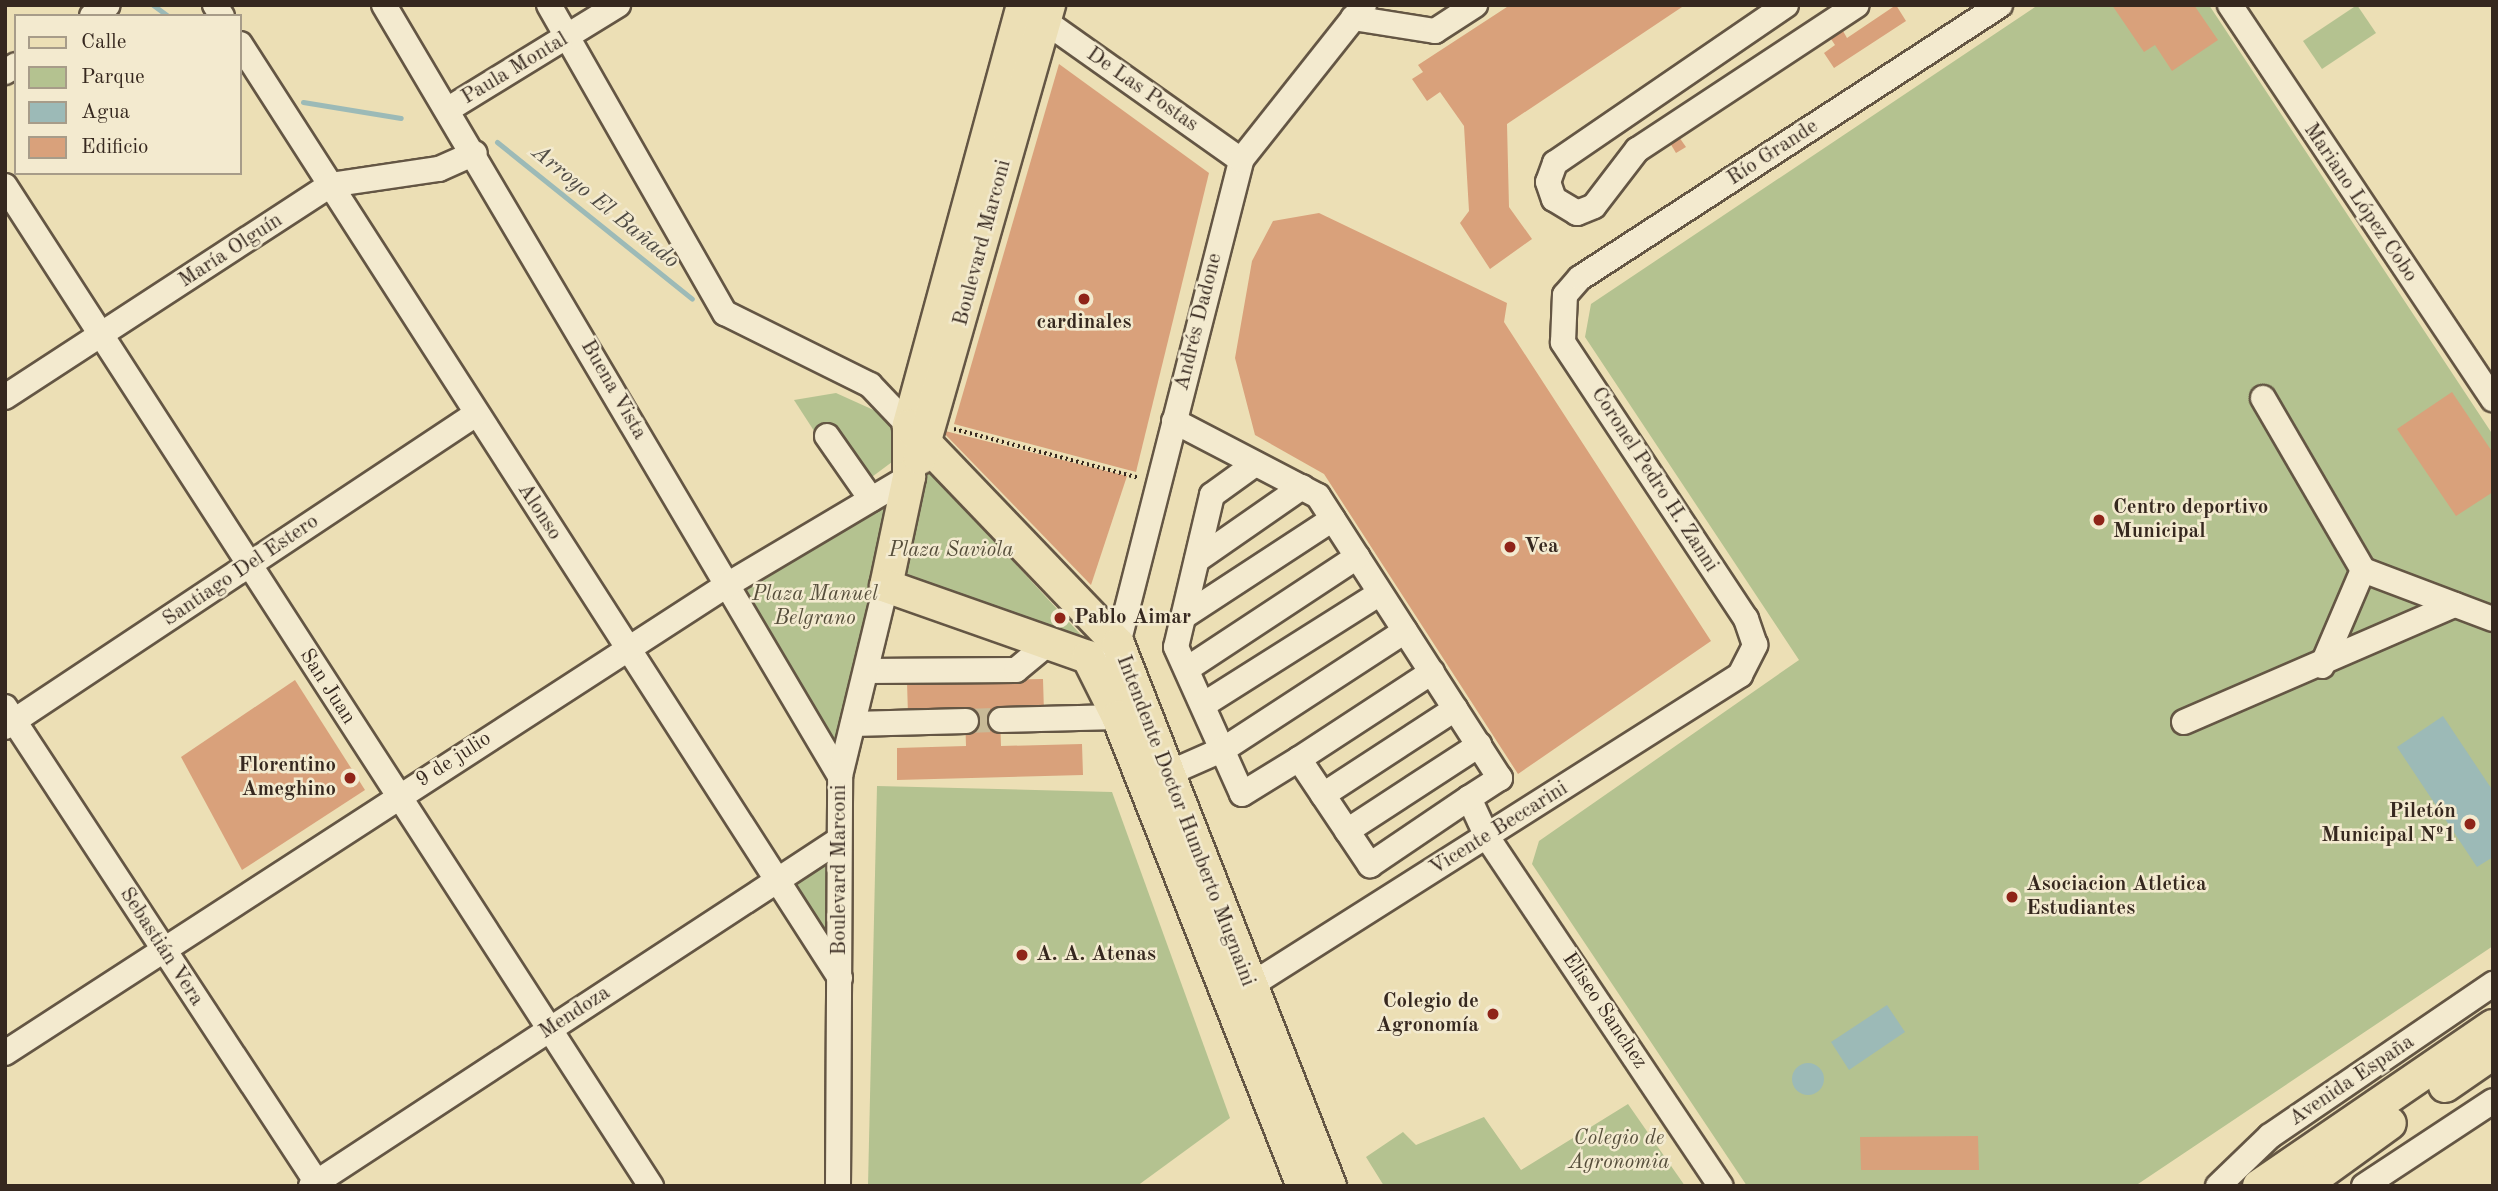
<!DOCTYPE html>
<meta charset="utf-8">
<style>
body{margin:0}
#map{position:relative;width:2498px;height:1191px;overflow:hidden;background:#ecdfb5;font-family:"Old Standard TT",serif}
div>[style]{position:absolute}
.green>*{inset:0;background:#b4c290}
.water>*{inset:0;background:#9cbab7}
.round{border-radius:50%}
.stream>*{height:5px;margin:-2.5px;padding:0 2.5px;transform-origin:2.5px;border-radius:2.5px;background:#9cbab7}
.building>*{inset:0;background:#d9a17b}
.minor-tunnel>*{height:24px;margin-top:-12px;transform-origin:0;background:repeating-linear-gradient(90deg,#c8ba97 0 24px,transparent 0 36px)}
.path>*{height:3.5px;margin-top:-1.75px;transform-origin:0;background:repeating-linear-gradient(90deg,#36281f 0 2px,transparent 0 5.5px)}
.roads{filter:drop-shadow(2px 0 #645644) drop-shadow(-2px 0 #645644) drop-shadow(0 2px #645644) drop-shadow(0 -2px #645644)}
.minor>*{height:24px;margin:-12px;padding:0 12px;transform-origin:12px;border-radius:12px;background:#f3eacf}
.major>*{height:32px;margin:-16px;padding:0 16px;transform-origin:16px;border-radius:16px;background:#ecdfb5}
.dots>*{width:19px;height:19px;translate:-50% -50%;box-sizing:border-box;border:4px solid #f3eacf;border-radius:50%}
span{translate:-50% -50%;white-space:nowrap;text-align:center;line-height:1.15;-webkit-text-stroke:5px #f3eacf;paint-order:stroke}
.street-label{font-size:21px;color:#36281f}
.poi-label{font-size:21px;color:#36281f;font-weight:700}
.left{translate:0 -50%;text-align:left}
.right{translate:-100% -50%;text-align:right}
.park-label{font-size:21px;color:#564e3b;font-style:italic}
.water-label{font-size:23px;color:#504c45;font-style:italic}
.frame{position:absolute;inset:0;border:7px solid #36281f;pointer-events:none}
.legend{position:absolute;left:14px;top:14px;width:228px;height:161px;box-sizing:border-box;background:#f3eacf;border:2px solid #a79c89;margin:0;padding:9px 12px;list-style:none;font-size:21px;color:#36281f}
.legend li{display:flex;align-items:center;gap:14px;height:35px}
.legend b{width:35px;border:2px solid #a79c89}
</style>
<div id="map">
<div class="green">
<div style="clip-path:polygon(2038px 5px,2209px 5px,2493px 435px,2493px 946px,2135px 1186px,1747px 1186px,1532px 864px,1539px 841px,1799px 660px,1585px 337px,1591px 304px)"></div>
<div style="clip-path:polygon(2357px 5px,2376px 33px,2322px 69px,2303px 41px)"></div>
<div style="clip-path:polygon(836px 393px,909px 426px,892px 462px,853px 491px,794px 400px)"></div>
<div style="clip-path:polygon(928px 469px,1082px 636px,905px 577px)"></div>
<div style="clip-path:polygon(896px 494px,836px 749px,745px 589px)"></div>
<div style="clip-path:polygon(877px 786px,1112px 792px,1230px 1118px,1137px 1186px,868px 1186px)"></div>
<div style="clip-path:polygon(832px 853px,833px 959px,787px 883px)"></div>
<div style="clip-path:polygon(1628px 1104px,1685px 1186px,1384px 1186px,1366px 1157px,1403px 1132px,1416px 1145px,1484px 1117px,1521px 1170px)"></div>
</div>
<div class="water">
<div style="clip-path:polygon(2443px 716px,2493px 791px,2493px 857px,2477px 867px,2397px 747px)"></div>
<div style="clip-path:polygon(1887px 1005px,1905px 1032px,1849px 1070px,1831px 1042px)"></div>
<div class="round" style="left:1792px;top:1063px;width:32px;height:32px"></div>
</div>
<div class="stream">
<div style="left:153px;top:5px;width:19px;rotate:36deg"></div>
<div style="left:303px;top:102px;width:99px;rotate:9.3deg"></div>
<div style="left:497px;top:142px;width:250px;rotate:38.8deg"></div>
</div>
<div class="building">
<div style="clip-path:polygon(1510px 5px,1685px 5px,1507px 124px,1509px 207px,1532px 239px,1490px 269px,1460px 223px,1469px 211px,1464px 126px,1440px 92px,1427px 101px,1412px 79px,1423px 72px,1418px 65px)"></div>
<div style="clip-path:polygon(1896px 5px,1906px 21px,1834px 68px,1824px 53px,1835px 45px,1831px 39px,1843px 31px,1847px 38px)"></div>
<div style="clip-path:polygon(2112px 5px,2194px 5px,2218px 40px,2172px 71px,2155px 45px,2144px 52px)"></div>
<div style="clip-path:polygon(1059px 64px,1209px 173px,1136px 472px,954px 424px)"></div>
<div style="clip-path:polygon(1679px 137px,1686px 147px,1676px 153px,1670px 143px)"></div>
<div style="clip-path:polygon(1319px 213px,1507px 303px,1504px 322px,1711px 641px,1518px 774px,1324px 474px,1255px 435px,1235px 358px,1252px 261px,1273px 221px)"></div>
<div style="clip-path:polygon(2452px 392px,2493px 453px,2493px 492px,2456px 516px,2397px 429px)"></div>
<div style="clip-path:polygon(941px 430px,1127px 476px,1091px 585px)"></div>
<div style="clip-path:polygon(1043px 679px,1044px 713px,1000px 714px,1001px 746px,1082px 744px,1083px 775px,897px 780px,897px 748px,966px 746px,965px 713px,908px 715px,907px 682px)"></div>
<div style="clip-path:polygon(295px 680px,365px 790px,242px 870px,181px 757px)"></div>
<div style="clip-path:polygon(1978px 1136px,1979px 1170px,1861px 1170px,1860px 1137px)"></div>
</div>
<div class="minor-tunnel">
<div style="left:966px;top:721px;width:35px;rotate:-2deg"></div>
</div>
<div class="path">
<div style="left:954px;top:429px;width:191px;rotate:14.8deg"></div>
</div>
<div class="roads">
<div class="minor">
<div style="left:215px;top:5px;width:13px;rotate:58deg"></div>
<div style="left:384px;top:5px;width:896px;rotate:59.4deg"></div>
<div style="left:549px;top:5px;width:355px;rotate:60.3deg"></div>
<div style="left:725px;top:313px;width:162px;rotate:26.4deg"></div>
<div style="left:870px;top:385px;width:57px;rotate:46.4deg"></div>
<div style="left:1786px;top:5px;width:280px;rotate:145.6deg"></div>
<div style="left:1555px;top:163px;width:20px;rotate:110deg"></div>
<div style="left:1548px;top:182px;width:18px;rotate:71deg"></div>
<div style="left:1554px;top:199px;width:27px;rotate:31deg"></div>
<div style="left:1577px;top:213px;width:18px;rotate:-22deg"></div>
<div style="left:1594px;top:206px;width:71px;rotate:-52.5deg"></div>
<div style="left:1637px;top:150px;width:263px;rotate:-33.4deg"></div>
<div style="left:2230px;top:5px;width:474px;rotate:56.3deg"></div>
<div style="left:92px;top:16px;width:19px;rotate:-35deg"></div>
<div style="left:1353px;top:18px;width:83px;rotate:9deg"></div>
<div style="left:1435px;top:31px;width:48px;rotate:-33deg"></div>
<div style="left:1043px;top:20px;width:242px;rotate:35.3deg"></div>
<div style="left:240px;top:44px;width:1110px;rotate:57.28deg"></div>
<div style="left:5px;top:72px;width:13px;rotate:-32deg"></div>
<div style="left:447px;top:110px;width:201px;rotate:-31.6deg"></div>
<div style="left:5px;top:186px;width:1191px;rotate:57.14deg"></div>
<div style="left:5px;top:397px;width:388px;rotate:-33.1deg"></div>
<div style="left:330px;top:185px;width:110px;rotate:-8.4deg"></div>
<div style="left:439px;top:169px;width:39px;rotate:-24deg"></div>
<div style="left:2263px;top:398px;width:199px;rotate:59.8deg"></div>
<div style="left:2363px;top:570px;width:139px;rotate:20.7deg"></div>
<div style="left:1174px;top:421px;width:162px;rotate:27.5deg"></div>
<div style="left:1318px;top:496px;width:336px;rotate:57.2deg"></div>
<div style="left:1500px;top:778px;width:37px;rotate:147deg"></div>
<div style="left:1469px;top:798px;width:43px;rotate:65.2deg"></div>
<div style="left:1487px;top:837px;width:420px;rotate:56.2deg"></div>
<div style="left:827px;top:436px;width:77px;rotate:55.1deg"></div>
<div style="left:1255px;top:464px;width:53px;rotate:144.2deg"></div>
<div style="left:1212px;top:495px;width:156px;rotate:103.3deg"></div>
<div style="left:1176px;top:647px;width:161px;rotate:65.8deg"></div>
<div style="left:1242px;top:794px;width:67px;rotate:-31.6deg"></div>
<div style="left:1299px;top:759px;width:128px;rotate:56.2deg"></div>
<div style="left:1370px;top:865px;width:120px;rotate:-34.1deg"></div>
<div style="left:1197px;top:560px;width:128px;rotate:-34.8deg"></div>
<div style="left:1183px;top:617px;width:179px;rotate:-33.2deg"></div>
<div style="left:1104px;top:650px;width:15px;rotate:-23deg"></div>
<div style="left:1118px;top:644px;width:499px;rotate:-75.7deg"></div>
<div style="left:1241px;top:160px;width:198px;rotate:-51.6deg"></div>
<div style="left:2322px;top:666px;width:104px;rotate:-66.9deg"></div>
<div style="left:1187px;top:669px;width:204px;rotate:-33.4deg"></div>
<div style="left:866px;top:671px;width:150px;rotate:-0.4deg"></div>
<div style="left:1016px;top:670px;width:45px;rotate:-39.6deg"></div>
<div style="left:1203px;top:705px;width:209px;rotate:-32.3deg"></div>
<div style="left:5px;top:707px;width:573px;rotate:56.75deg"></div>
<div style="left:1001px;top:720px;width:117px;rotate:-1.5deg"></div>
<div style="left:2184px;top:722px;width:295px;rotate:-23.4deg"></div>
<div style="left:853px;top:724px;width:113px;rotate:-1.5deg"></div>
<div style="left:5px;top:727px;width:566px;rotate:-33.61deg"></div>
<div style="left:1299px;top:759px;width:159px;rotate:-33.2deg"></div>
<div style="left:1167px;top:774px;width:62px;rotate:-23.7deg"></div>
<div style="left:1224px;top:749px;width:216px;rotate:-33.1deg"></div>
<div style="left:1323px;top:795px;width:158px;rotate:-33.1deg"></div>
<div style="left:1347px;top:831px;width:158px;rotate:-33.1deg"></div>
<div style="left:1237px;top:994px;width:596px;rotate:-32.38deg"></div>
<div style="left:1740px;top:675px;width:34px;rotate:-63deg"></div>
<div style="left:1755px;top:645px;width:28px;rotate:-109deg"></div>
<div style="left:1746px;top:619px;width:332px;rotate:-123.5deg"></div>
<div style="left:1563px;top:342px;width:47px;rotate:-87.6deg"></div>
<div style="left:1565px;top:295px;width:23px;rotate:-49deg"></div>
<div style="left:1580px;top:278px;width:501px;rotate:-33.02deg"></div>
<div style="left:5px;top:1053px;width:860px;rotate:-32.95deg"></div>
<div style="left:727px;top:585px;width:212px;rotate:-30.7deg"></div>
<div style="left:311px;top:1186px;width:631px;rotate:-33.24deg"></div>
<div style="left:838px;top:1186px;width:410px;rotate:-89.7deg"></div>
<div style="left:840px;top:776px;width:195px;rotate:-76.4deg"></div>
<div style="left:2218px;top:1186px;width:72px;rotate:-43.9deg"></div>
<div style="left:2270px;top:1136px;width:270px;rotate:-34.3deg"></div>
<div style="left:2364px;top:1186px;width:154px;rotate:-33.4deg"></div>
</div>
<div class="major">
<div style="left:1023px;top:5px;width:436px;rotate:105.2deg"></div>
<div style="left:909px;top:426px;width:51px;rotate:90deg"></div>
<div style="left:909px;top:477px;width:111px;rotate:101.9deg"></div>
<div style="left:886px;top:586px;width:214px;rotate:19.4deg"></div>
<div style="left:1088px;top:657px;width:67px;rotate:63.4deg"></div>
<div style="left:1118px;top:717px;width:504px;rotate:68.47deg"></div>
<div style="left:909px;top:426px;width:302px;rotate:46.2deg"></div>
<div style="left:1118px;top:644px;width:582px;rotate:68.64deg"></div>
<div style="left:920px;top:458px;width:471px;rotate:-74.1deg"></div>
<div style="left:2445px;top:1086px;width:58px;rotate:-34.5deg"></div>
<div style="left:2259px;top:1186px;width:283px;rotate:-34.4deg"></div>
<div style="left:2303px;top:1186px;width:107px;rotate:-35.9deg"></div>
</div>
</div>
<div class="dots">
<div style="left:1084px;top:299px;background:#8f2418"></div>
<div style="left:2099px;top:520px;background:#8f2418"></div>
<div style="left:1510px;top:547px;background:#8f2418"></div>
<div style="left:1060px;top:618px;background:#8f2418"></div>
<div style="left:350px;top:778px;background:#8f2418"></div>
<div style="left:2470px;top:824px;background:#8f2418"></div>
<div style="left:2012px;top:897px;background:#8f2418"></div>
<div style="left:1022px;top:955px;background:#8f2418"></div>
<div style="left:1493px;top:1014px;background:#8f2418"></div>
</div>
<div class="street-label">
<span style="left:515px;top:69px;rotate:-31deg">Paula Montal</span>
<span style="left:1142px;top:90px;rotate:35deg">De Las Postas</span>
<span style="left:1773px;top:153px;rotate:-33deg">Río Grande</span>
<span style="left:2360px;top:203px;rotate:56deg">Mariano López Cobo</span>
<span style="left:983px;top:243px;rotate:-75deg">Boulevard Marconi</span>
<span style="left:231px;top:251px;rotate:-33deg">María Olguín</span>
<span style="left:1199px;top:322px;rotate:-76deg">Andrés Dadone</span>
<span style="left:613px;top:390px;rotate:60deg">Buena Vista</span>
<span style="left:1654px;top:480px;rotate:57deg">Coronel Pedro H. Zanni</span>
<span style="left:539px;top:512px;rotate:57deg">Alonso</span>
<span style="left:241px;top:571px;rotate:-34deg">Santiago Del Estero</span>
<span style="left:327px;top:687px;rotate:57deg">San Juan</span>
<span style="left:454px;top:760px;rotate:-33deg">9 de julio</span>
<span style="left:1185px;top:821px;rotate:69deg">Intendente Doctor Humberto Mugnaini</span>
<span style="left:1499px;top:829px;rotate:-32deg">Vicente Beccarini</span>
<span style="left:840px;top:870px;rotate:-90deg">Boulevard Marconi</span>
<span style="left:161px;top:947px;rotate:57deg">Sebastián Vera</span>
<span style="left:1604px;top:1011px;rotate:56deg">Eliseo Sanchez</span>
<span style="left:575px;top:1013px;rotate:-33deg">Mendoza</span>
<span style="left:2352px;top:1081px;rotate:-34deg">Avenida España</span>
</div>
<div class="poi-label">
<span style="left:1084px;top:323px">cardinales</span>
<span class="left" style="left:2113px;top:520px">Centro deportivo<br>Municipal</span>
<span class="left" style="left:1524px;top:547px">Vea</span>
<span class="left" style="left:1074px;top:618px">Pablo Aimar</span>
<span class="right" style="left:336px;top:778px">Florentino<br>Ameghino</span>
<span class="right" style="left:2456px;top:824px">Piletón<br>Municipal Nº1</span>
<span class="left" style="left:2026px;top:897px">Asociacion Atletica<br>Estudiantes</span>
<span class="left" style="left:1036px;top:955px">A. A. Atenas</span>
<span class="right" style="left:1479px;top:1014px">Colegio de<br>Agronomía</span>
</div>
<div class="park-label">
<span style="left:951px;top:551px">Plaza Saviola</span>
<span style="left:815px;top:607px">Plaza Manuel<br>Belgrano</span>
<span style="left:1619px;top:1151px">Colegio de<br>Agronomia</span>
</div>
<div class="water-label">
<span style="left:605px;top:207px;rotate:39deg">Arroyo El Bañado</span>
</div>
<div class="frame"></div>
<ul class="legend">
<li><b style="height:9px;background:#ecdfb5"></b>Calle</li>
<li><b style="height:19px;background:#b4c290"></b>Parque</li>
<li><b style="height:19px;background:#9cbab7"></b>Agua</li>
<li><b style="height:19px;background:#d9a17b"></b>Edificio</li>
</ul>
</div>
